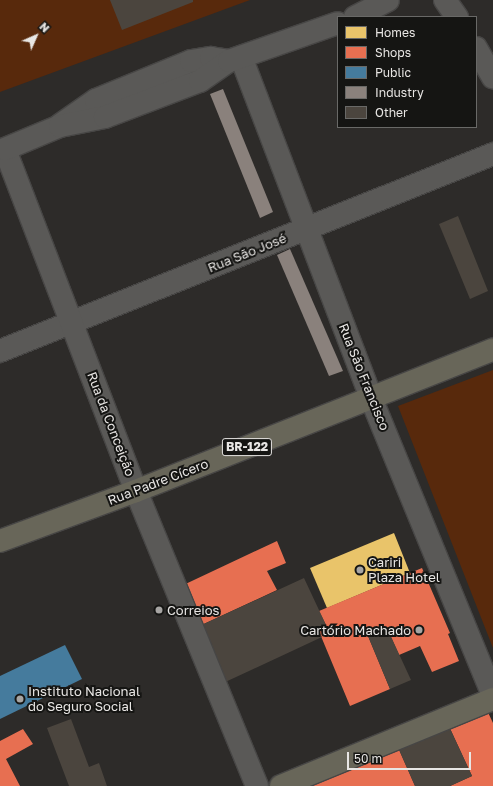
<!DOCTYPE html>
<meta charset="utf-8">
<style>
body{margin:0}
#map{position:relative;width:493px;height:786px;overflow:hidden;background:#2d2b29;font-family:"Golos Text",sans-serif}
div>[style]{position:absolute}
.green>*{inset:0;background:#58290c}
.homes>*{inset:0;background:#e9c46a}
.shops>*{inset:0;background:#e76f51}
.public>*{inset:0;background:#457b9d}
.industry>*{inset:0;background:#8a817c}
.building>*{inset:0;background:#4b453e}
.roads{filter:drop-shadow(1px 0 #474645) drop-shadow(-1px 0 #474645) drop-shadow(0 1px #474645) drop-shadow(0 -1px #474645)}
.secondary>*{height:22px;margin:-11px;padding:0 11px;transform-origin:11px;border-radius:11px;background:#5a5957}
.highway>*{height:22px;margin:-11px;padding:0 11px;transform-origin:11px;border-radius:11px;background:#686659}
.dots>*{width:11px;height:11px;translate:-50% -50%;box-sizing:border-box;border:2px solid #151513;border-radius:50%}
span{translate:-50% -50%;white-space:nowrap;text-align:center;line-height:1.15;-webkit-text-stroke:4px #151513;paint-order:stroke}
.shield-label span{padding:1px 3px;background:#151513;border:1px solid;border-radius:3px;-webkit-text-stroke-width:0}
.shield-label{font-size:12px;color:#e8e6e4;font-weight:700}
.street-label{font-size:13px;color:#e8e6e4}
.poi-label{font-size:13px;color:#e8e6e4}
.left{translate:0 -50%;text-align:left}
.right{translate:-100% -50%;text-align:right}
.legend{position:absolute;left:337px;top:16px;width:140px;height:112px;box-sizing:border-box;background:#151513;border:1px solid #696967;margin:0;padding:5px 7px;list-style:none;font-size:12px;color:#e8e6e4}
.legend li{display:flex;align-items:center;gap:8px;height:20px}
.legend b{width:20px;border:1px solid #696967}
.north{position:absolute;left:16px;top:16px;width:40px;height:40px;-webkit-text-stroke:3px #151513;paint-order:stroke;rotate:45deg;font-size:11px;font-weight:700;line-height:16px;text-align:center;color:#e8e6e4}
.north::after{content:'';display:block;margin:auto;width:14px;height:18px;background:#e8e6e4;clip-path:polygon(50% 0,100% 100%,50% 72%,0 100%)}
.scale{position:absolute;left:347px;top:752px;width:124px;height:18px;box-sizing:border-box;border:2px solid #e8e6e4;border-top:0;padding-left:5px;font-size:12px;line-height:14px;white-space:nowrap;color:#e8e6e4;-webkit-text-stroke:3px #151513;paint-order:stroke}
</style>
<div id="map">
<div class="green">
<div style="clip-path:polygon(0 0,250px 0,0 92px)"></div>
<div style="clip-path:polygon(493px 370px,493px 648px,398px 406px)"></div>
</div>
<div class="homes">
<div style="clip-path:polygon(394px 533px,410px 573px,327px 608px,310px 568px)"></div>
</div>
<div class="shops">
<div style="clip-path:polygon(277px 541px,286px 563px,267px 571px,277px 590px,195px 628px,177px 588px)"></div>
<div style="clip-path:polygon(422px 568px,450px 633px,448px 634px,459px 661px,432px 672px,420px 646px,399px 655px,387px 628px,368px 636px,390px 689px,350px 706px,318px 629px,326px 625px,319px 611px)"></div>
<div style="clip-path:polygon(485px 706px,493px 723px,493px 786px,450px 786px,472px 776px,447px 722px)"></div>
<div style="clip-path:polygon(23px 729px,33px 744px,6px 759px,20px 786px,0 786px,0 741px)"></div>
<div style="clip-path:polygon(397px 745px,415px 786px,305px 786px)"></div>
</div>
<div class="public">
<div style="clip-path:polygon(65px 645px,82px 679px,0 719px,0 676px)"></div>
</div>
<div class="industry">
<div style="clip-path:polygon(223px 89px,273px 212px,260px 218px,210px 94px)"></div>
<div style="clip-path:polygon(290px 249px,343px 371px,329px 376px,277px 255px)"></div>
</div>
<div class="building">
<div style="clip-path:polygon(110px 0,193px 0,193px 2px,122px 30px)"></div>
<div style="clip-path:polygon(458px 216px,488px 291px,470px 299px,439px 224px)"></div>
<div style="clip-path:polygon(304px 578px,326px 625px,318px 629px,322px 637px,221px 684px,195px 628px)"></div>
<div style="clip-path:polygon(387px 628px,411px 680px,390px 689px,368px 636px)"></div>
<div style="clip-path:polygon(71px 719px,89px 767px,99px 763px,107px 786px,69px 786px,47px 728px)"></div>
<div style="clip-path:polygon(447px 722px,472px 776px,450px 786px,415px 786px,397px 745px)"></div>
</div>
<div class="roads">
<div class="secondary">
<div style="left:445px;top:0;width:21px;rotate:55deg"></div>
<div style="left:355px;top:17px;width:37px;rotate:-27deg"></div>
<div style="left:476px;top:48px;width:34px;rotate:60deg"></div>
<div style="left:241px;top:57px;width:365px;rotate:69.1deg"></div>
<div style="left:371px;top:398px;width:321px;rotate:67.7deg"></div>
<div style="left:60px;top:125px;width:44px;rotate:-34.8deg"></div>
<div style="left:96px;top:100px;width:103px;rotate:-22.3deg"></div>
<div style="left:191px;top:61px;width:20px;rotate:-9deg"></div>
<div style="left:211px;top:58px;width:18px;rotate:9deg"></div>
<div style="left:0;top:351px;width:531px;rotate:-21.78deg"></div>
<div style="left:257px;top:786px;width:319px;rotate:-112.3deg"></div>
<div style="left:136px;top:491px;width:366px;rotate:-111deg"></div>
<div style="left:5px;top:149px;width:60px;rotate:-22.7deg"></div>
<div style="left:60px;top:126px;width:46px;rotate:-11.3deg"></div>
<div style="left:105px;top:117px;width:102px;rotate:-20.8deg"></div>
<div style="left:200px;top:81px;width:35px;rotate:-35deg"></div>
<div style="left:229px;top:61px;width:115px;rotate:-19.2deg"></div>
</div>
<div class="highway">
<div style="left:0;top:541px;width:145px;rotate:-20.2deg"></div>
<div style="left:136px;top:491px;width:384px;rotate:-21.6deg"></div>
<div style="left:281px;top:786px;width:229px;rotate:-22.3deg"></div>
</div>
</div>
<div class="dots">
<div style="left:360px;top:570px;background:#a7a5a3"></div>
<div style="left:159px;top:610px;background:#a7a5a3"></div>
<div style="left:419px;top:630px;background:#a7a5a3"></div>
<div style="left:20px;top:699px;background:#a7a5a3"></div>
</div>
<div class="shield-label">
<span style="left:247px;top:447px">BR-122</span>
</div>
<div class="street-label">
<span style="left:247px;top:253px;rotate:-22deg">Rua São José</span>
<span style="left:364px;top:377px;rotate:68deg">Rua São Francisco</span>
<span style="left:111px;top:424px;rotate:69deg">Rua da Conceição</span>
<span style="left:158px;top:482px;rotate:-21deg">Rua Padre Cícero</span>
</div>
<div class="poi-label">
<span class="left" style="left:368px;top:570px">Cariri<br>Plaza Hotel</span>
<span class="left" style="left:167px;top:610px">Correios</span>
<span class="right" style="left:411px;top:630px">Cartório Machado</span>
<span class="left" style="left:28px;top:699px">Instituto Nacional<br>do Seguro Social</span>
</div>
<ul class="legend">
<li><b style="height:11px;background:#e9c46a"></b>Homes</li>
<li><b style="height:11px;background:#e76f51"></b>Shops</li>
<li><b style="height:11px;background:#457b9d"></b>Public</li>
<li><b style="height:11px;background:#8a817c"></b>Industry</li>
<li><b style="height:11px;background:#4b453e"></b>Other</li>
</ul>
<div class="north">N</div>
<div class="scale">50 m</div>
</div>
